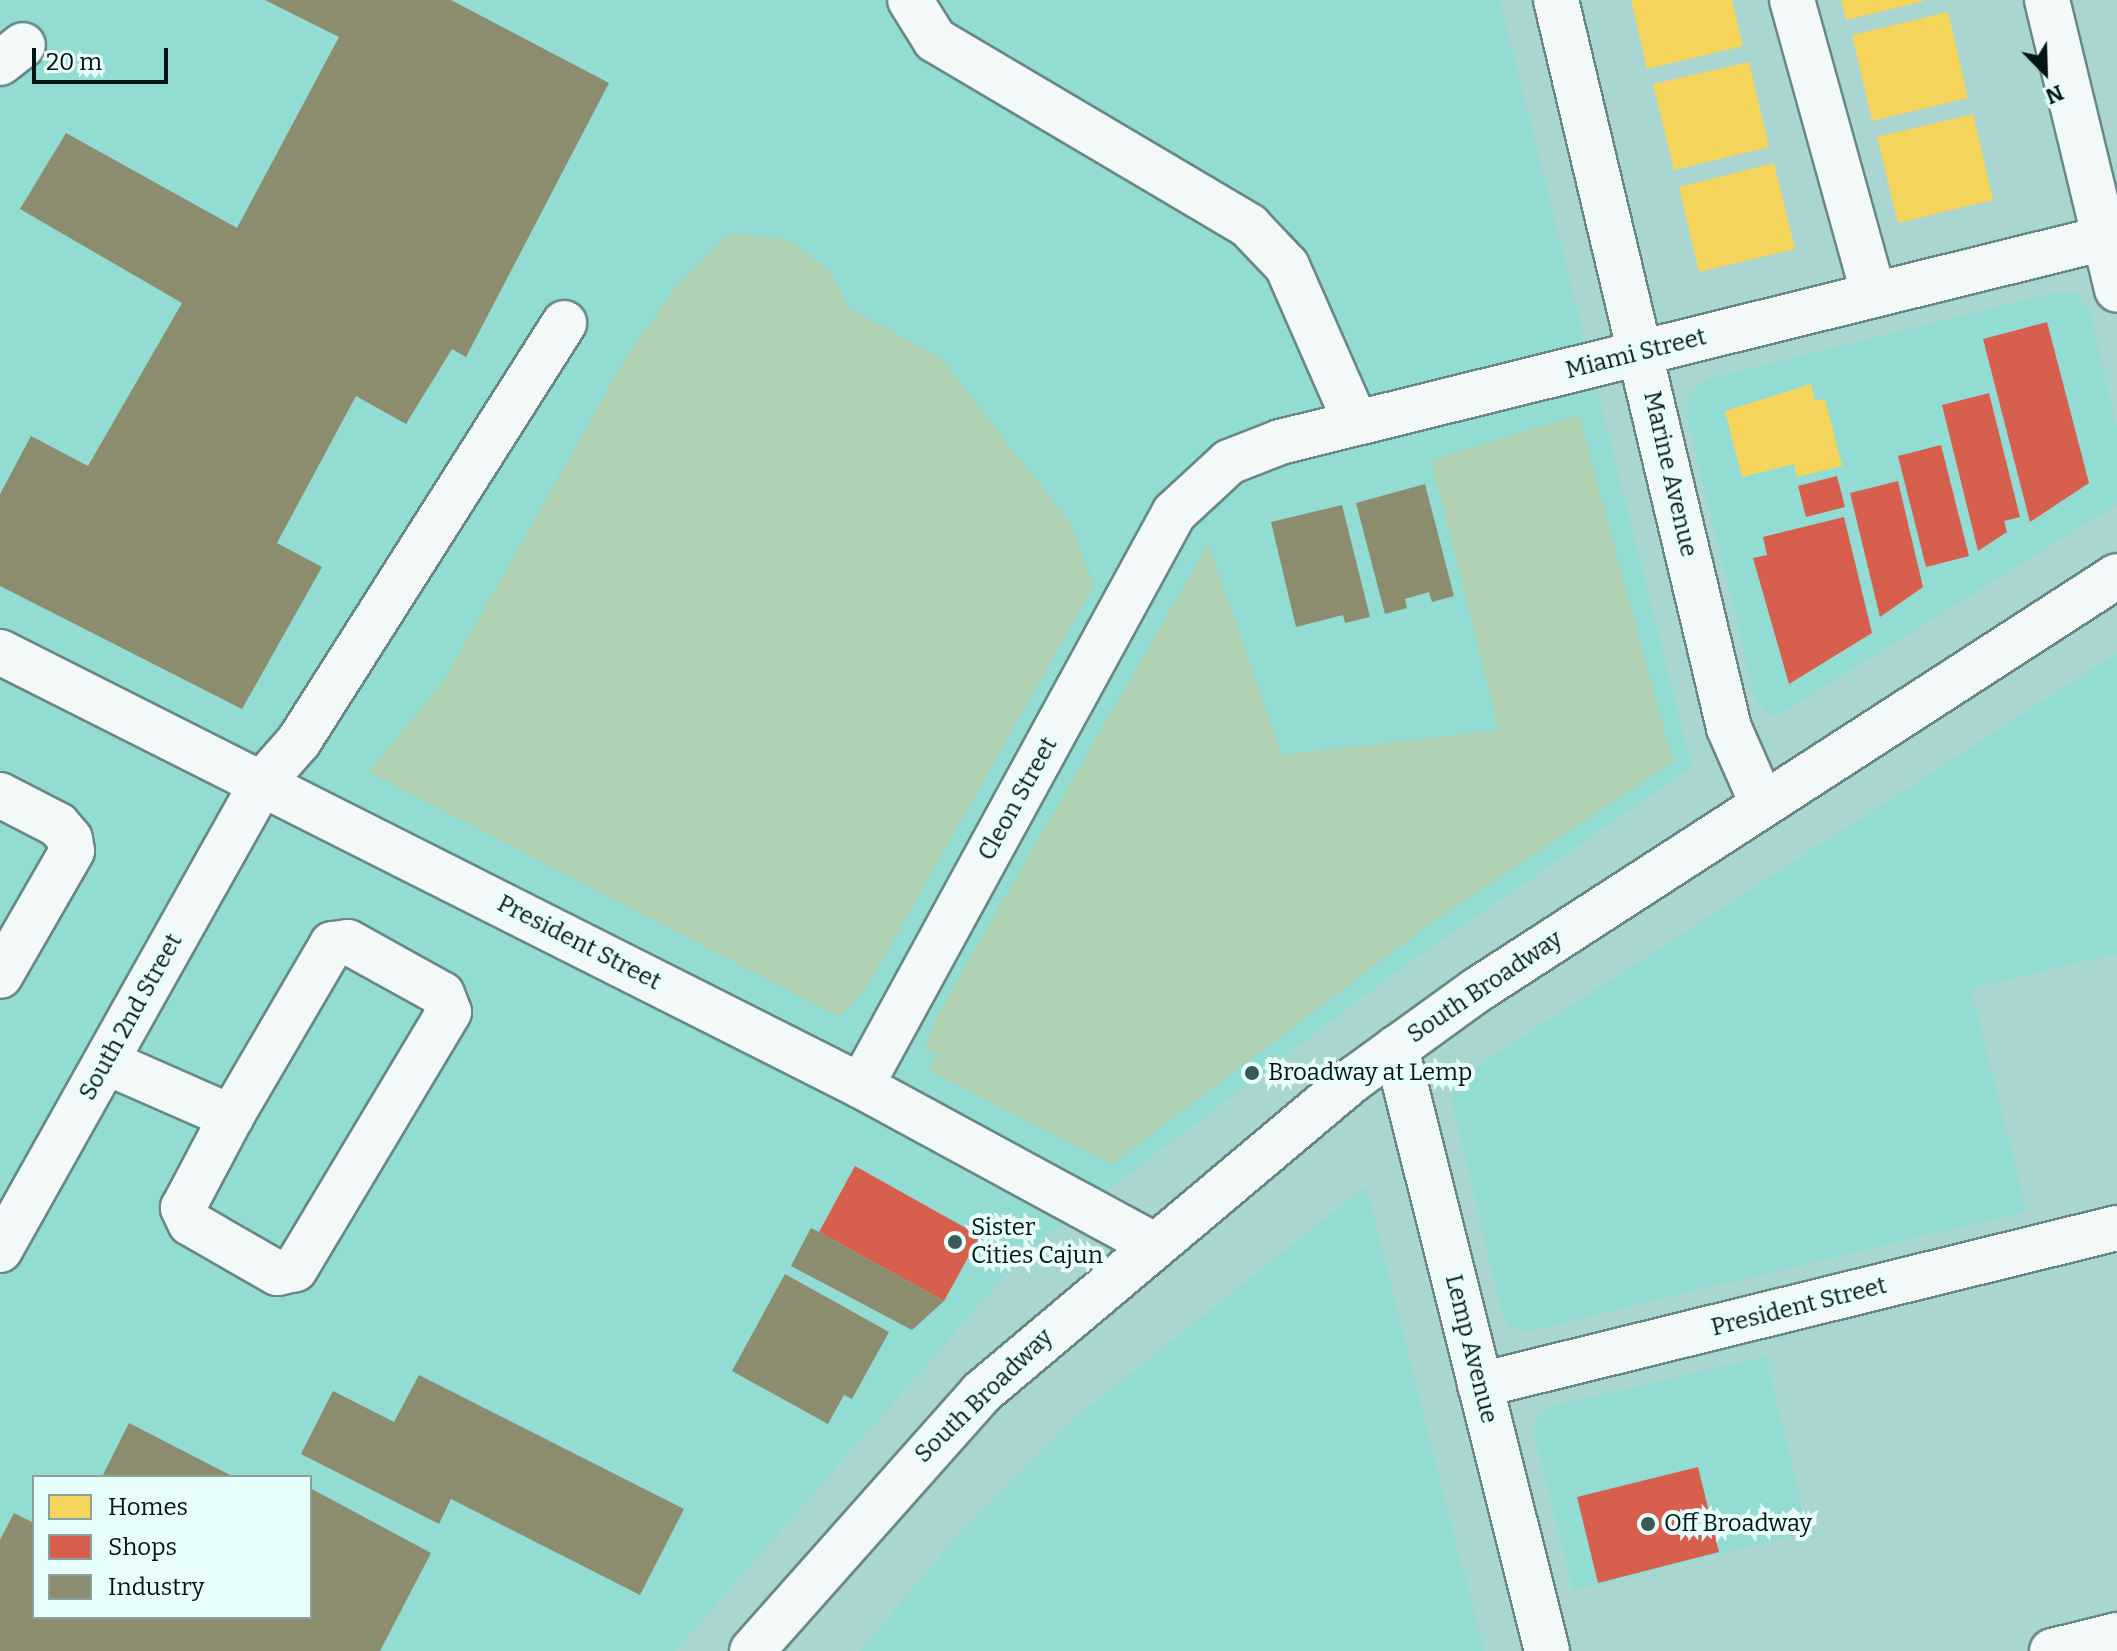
<!DOCTYPE html>
<style>
body{margin:0}
#map{position:relative;width:2117px;height:1651px;overflow:hidden;background:#a9d6d1;font-family:Bitter,serif}
div>[style]{position:absolute}
.built>*{inset:0;background:#92dcd4}
.green>*{inset:0;background:#b0d0b2}
.homes>*{inset:0;background:#f6d55c}
.shops>*{inset:0;background:#d6604d}
.industry>*{inset:0;background:#8c8c6e}
.roads{filter:drop-shadow(2px 0 #688885) drop-shadow(-2px 0 #688885) drop-shadow(0 2px #688885) drop-shadow(0 -2px #688885)}
.minor>*{height:44px;margin:-22px;padding:0 22px;transform-origin:22px;border-radius:22px;background:#f2f9f8}
.major>*{height:44px;margin:-22px;padding:0 22px;transform-origin:22px;border-radius:22px;background:#f2f9f8}
.dots>*{width:22px;height:22px;translate:-50% -50%;box-sizing:border-box;border:4px solid #e7fefb;border-radius:50%}
span{translate:-50% -50%;white-space:nowrap;text-align:center;line-height:1.15;-webkit-text-stroke:8px #e7fefb;paint-order:stroke}
.street-label{font-size:24px;color:#001613}
.poi-label{font-size:24px;color:#001613}
.left{translate:0 -50%;text-align:left}
.legend{position:absolute;left:32px;top:1475px;width:280px;height:144px;box-sizing:border-box;background:#e7fefb;border:2px solid #8ba19e;margin:0;padding:10px 14px;list-style:none;font-size:24px;color:#001613}
.legend li{display:flex;align-items:center;gap:16px;height:40px}
.legend b{width:40px;border:2px solid #8ba19e}
.north{position:absolute;left:2005px;top:32px;width:80px;height:80px;-webkit-text-stroke:6px #e7fefb;paint-order:stroke;rotate:157deg;font-size:22px;font-weight:700;line-height:32px;text-align:center;color:#001613}
.north::after{content:'';display:block;margin:auto;width:28px;height:36px;background:#001613;clip-path:polygon(50% 0,100% 100%,50% 72%,0 100%)}
.scale{position:absolute;left:32px;top:48px;width:136px;height:36px;box-sizing:border-box;border:4px solid #001613;border-top:0;padding-left:10px;font-size:24px;line-height:28px;white-space:nowrap;color:#001613;-webkit-text-stroke:6px #e7fefb;paint-order:stroke}
</style>
<div id="map">
<div class="built">
<div style="clip-path:polygon(evenodd,0 0,1500px 0,1692px 767px,1389px 977px,1024px 1254px,675px 1651px,0 1651px,0 0,34px 1477px,310px 1477px,310px 1617px,34px 1617px,34px 1477px)"></div>
<div style="clip-path:polygon(2060px 292px,2076px 292px,2089px 309px,2117px 427px,2117px 504px,1782px 713px,1770px 715px,1755px 698px,1686px 411px,1688px 397px,1708px 378px)"></div>
<div style="clip-path:polygon(2117px 653px,2117px 954px,1971px 988px,2027px 1211px,1524px 1332px,1510px 1328px,1504px 1320px,1451px 1099px,1459px 1078px)"></div>
<div style="clip-path:polygon(1366px 1186px,1484px 1651px,860px 1651px,957px 1536px,1071px 1421px)"></div>
<div style="clip-path:polygon(1766px 1356px,1808px 1532px,1573px 1591px,1533px 1431px,1541px 1413px,1549px 1407px)"></div>
</div>
<div class="green">
<div style="clip-path:polygon(729px 234px,788px 239px,830px 271px,849px 308px,941px 358px,1071px 524px,1094px 586px,868px 985px,840px 1017px,369px 772px,445px 679px,628px 354px,676px 287px)"></div>
<div style="clip-path:polygon(1579px 415px,1673px 762px,1424px 928px,1112px 1164px,930px 1071px,937px 1054px,925px 1048px,939px 1013px,1208px 544px,1282px 755px,1499px 730px,1431px 460px)"></div>
</div>
<div class="homes">
<div style="clip-path:polygon(1631px 0,1732px 0,1743px 46px,1647px 69px)"></div>
<div style="clip-path:polygon(1841px 0,1924px 0,1924px 1px,1846px 20px)"></div>
<div style="clip-path:polygon(1948px 12px,1968px 98px,1872px 121px,1852px 35px)"></div>
<div style="clip-path:polygon(1749px 62px,1769px 147px,1674px 170px,1653px 84px)"></div>
<div style="clip-path:polygon(1973px 114px,1993px 200px,1898px 223px,1877px 137px)"></div>
<div style="clip-path:polygon(1774px 163px,1795px 249px,1699px 272px,1679px 187px)"></div>
<div style="clip-path:polygon(1811px 384px,1815px 401px,1825px 399px,1842px 466px,1797px 477px,1794px 464px,1742px 477px,1725px 411px)"></div>
</div>
<div class="shops">
<div style="clip-path:polygon(2047px 322px,2089px 483px,2030px 522px,1983px 339px)"></div>
<div style="clip-path:polygon(1989px 393px,2020px 517px,2004px 521px,2007px 532px,1978px 551px,1942px 405px)"></div>
<div style="clip-path:polygon(1941px 445px,1969px 556px,1926px 567px,1898px 456px)"></div>
<div style="clip-path:polygon(1837px 476px,1845px 507px,1806px 517px,1798px 486px)"></div>
<div style="clip-path:polygon(1898px 481px,1923px 587px,1880px 617px,1850px 493px)"></div>
<div style="clip-path:polygon(1844px 517px,1872px 633px,1789px 684px,1753px 558px,1767px 555px,1763px 537px)"></div>
<div style="clip-path:polygon(855px 1166px,980px 1236px,944px 1301px,819px 1232px)"></div>
<div style="clip-path:polygon(1698px 1467px,1719px 1552px,1598px 1583px,1577px 1497px)"></div>
</div>
<div class="industry">
<div style="clip-path:polygon(265px 0,451px 0,609px 83px,466px 357px,452px 349px,406px 424px,356px 396px,277px 543px,322px 567px,242px 709px,0 586px,0 494px,31px 436px,88px 466px,182px 303px,20px 209px,66px 133px,237px 228px,339px 37px)"></div>
<div style="clip-path:polygon(1425px 484px,1454px 596px,1432px 602px,1429px 592px,1405px 599px,1407px 608px,1385px 614px,1356px 503px)"></div>
<div style="clip-path:polygon(1342px 505px,1370px 617px,1345px 623px,1343px 615px,1296px 627px,1271px 522px)"></div>
<div style="clip-path:polygon(811px 1228px,819px 1232px,944px 1301px,912px 1330px,791px 1266px)"></div>
<div style="clip-path:polygon(785px 1274px,889px 1332px,852px 1399px,844px 1395px,828px 1424px,732px 1371px)"></div>
<div style="clip-path:polygon(419px 1375px,684px 1509px,640px 1595px,451px 1499px,439px 1524px,301px 1454px,333px 1391px,394px 1422px)"></div>
<div style="clip-path:polygon(129px 1423px,234px 1477px,102px 1477px)"></div>
<div style="clip-path:polygon(310px 1488px,431px 1553px,380px 1651px,0 1651px,0 1540px,14px 1513px,34px 1523px,34px 1617px,310px 1617px)"></div>
</div>
<div class="roads">
<div class="minor">
<div style="left:910px;top:0;width:47px;rotate:58deg"></div>
<div style="left:935px;top:40px;width:365px;rotate:30.6deg"></div>
<div style="left:1249px;top:226px;width:55px;rotate:46.5deg"></div>
<div style="left:1287px;top:266px;width:171px;rotate:66.3deg"></div>
<div style="left:1556px;top:0;width:748px;rotate:76.63deg"></div>
<div style="left:1729px;top:728px;width:82px;rotate:66.3deg"></div>
<div style="left:1792px;top:0;width:306px;rotate:74.5deg"></div>
<div style="left:2047px;top:0;width:298px;rotate:76.4deg"></div>
<div style="left:0;top:63px;width:29px;rotate:-38deg"></div>
<div style="left:0;top:652px;width:964px;rotate:26.75deg"></div>
<div style="left:861px;top:1086px;width:331px;rotate:28.5deg"></div>
<div style="left:0;top:795px;width:65px;rotate:27.3deg"></div>
<div style="left:58px;top:825px;width:18px;rotate:49deg"></div>
<div style="left:70px;top:839px;width:12px;rotate:81deg"></div>
<div style="left:72px;top:851px;width:144px;rotate:119.9deg"></div>
<div style="left:1396px;top:1048px;width:622px;rotate:75.94deg"></div>
<div style="left:106px;top:1062px;width:137px;rotate:23.7deg"></div>
<div style="left:231px;top:1117px;width:200px;rotate:-59.7deg"></div>
<div style="left:332px;top:944px;width:16px;rotate:-7deg"></div>
<div style="left:348px;top:942px;width:107px;rotate:29deg"></div>
<div style="left:442px;top:994px;width:19px;rotate:69deg"></div>
<div style="left:449px;top:1012px;width:300px;rotate:120.9deg"></div>
<div style="left:295px;top:1269px;width:18px;rotate:167deg"></div>
<div style="left:277px;top:1273px;width:100px;rotate:-150.1deg"></div>
<div style="left:190px;top:1223px;width:17px;rotate:-115deg"></div>
<div style="left:183px;top:1208px;width:103px;rotate:-62.2deg"></div>
<div style="left:861px;top:1086px;width:653px;rotate:-61.35deg"></div>
<div style="left:1174px;top:513px;width:75px;rotate:-42.8deg"></div>
<div style="left:1229px;top:462px;width:55px;rotate:-21.4deg"></div>
<div style="left:1280px;top:442px;width:862px;rotate:-13.89deg"></div>
<div style="left:0;top:1250px;width:535px;rotate:-60.71deg"></div>
<div style="left:262px;top:783px;width:56px;rotate:-48.6deg"></div>
<div style="left:299px;top:741px;width:495px;rotate:-57.6deg"></div>
<div style="left:1480px;top:1385px;width:656px;rotate:-13.85deg"></div>
<div style="left:2052px;top:1651px;width:67px;rotate:-13.8deg"></div>
</div>
<div class="major">
<div style="left:752px;top:1651px;width:346px;rotate:-48.4deg"></div>
<div style="left:982px;top:1392px;width:486px;rotate:-40.1deg"></div>
<div style="left:1354px;top:1079px;width:152px;rotate:-35.9deg"></div>
<div style="left:1477px;top:990px;width:762px;rotate:-32.9deg"></div>
</div>
</div>
<div class="dots">
<div style="left:1252px;top:1073px;background:#3b5956"></div>
<div style="left:955px;top:1242px;background:#3b5956"></div>
<div style="left:1648px;top:1524px;background:#3b5956"></div>
</div>
<div class="street-label">
<span style="left:1636px;top:354px;rotate:-14deg">Miami Street</span>
<span style="left:1670px;top:474px;rotate:77deg">Marine Avenue</span>
<span style="left:1018px;top:799px;rotate:-61deg">Cleon Street</span>
<span style="left:579px;top:943px;rotate:27deg">President Street</span>
<span style="left:1485px;top:987px;rotate:-34deg">South Broadway</span>
<span style="left:131px;top:1017px;rotate:-61deg">South 2nd Street</span>
<span style="left:1799px;top:1307px;rotate:-14deg">President Street</span>
<span style="left:1471px;top:1349px;rotate:76deg">Lemp Avenue</span>
<span style="left:984px;top:1396px;rotate:-44deg">South Broadway</span>
</div>
<div class="poi-label">
<span class="left" style="left:1268px;top:1073px">Broadway at Lemp</span>
<span class="left" style="left:971px;top:1242px">Sister<br>Cities Cajun</span>
<span class="left" style="left:1664px;top:1524px">Off Broadway</span>
</div>
<ul class="legend">
<li><b style="height:22px;background:#f6d55c"></b>Homes</li>
<li><b style="height:22px;background:#d6604d"></b>Shops</li>
<li><b style="height:22px;background:#8c8c6e"></b>Industry</li>
</ul>
<div class="north">N</div>
<div class="scale">20 m</div>
</div>
